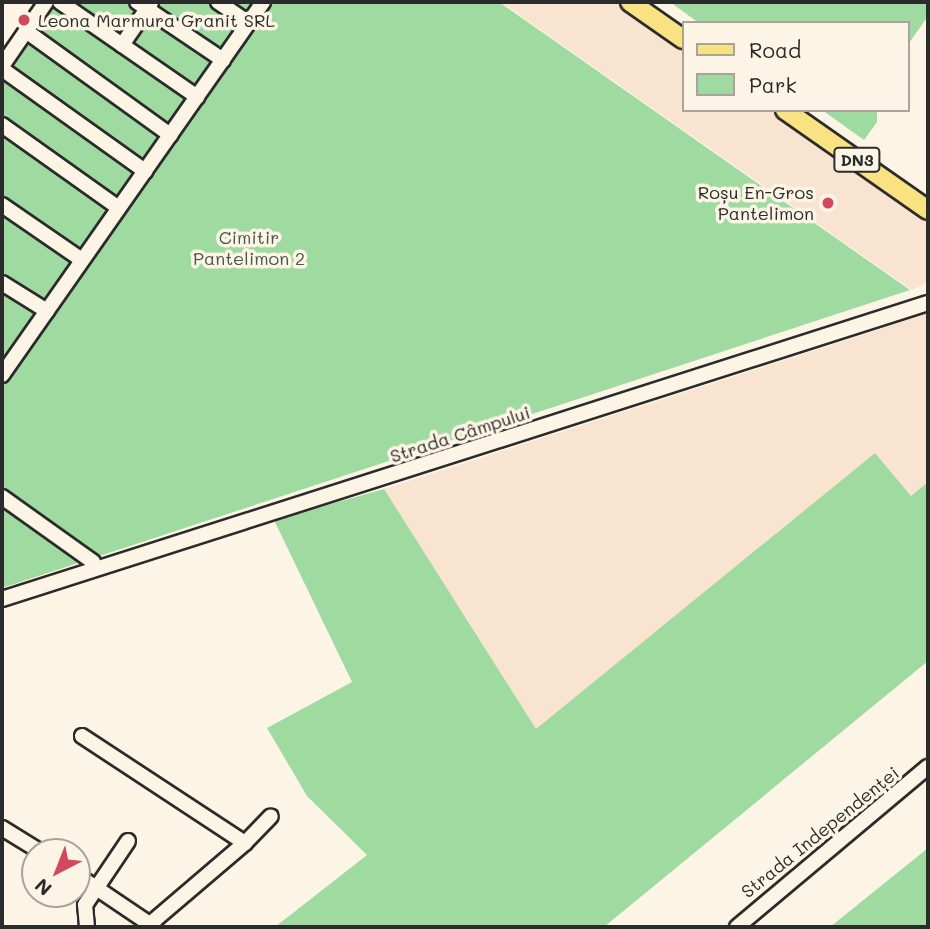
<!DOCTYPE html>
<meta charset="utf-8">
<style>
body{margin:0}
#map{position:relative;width:930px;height:929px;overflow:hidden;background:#fcf5e5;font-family:Mali,sans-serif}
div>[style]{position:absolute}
.built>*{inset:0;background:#f8e4d1}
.green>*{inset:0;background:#9fdba1}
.roads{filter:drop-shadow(2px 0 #2b2b2b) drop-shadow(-2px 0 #2b2b2b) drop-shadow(0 2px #2b2b2b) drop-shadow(0 -2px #2b2b2b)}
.minor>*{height:14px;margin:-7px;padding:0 7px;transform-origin:7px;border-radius:7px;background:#fcf5e5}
.major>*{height:18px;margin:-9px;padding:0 9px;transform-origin:9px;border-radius:9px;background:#f8e281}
.dots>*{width:19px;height:19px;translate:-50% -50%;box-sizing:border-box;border:4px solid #fcf5e5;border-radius:50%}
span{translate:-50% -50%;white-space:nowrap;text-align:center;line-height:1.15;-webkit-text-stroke:7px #fcf5e5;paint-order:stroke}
.shield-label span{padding:2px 5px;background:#fcf5e5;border:2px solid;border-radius:5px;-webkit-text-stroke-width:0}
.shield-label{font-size:16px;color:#2b2b2b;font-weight:700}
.poi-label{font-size:18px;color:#2b2b2b}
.left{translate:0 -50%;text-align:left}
.right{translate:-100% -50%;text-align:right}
.park-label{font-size:18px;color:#485748}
.street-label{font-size:18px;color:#2b2b2b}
.frame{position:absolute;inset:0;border:4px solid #2b2b2b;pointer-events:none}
.legend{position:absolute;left:682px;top:21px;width:228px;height:91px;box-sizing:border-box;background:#fcf5e5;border:2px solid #a8a49b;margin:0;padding:9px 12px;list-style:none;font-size:21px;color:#2b2b2b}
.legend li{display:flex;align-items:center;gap:14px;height:35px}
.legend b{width:35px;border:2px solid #a8a49b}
.north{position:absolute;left:21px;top:838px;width:70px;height:70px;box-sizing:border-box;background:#fcf5e5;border:2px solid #a8a49b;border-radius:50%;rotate:222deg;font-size:19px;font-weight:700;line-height:28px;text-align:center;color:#2b2b2b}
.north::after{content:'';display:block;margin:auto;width:24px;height:32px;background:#d1495b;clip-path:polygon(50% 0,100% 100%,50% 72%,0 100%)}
</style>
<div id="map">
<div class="built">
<div style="clip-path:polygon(501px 2px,624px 2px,683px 43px,683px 110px,780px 110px,928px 213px,928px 282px,912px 290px)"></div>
<div style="clip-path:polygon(928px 310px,928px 482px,911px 496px,875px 453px,536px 730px,384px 489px,878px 330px)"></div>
</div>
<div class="green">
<div style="clip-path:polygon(50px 2px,499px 2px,910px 290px,2px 588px,2px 69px)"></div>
<div style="clip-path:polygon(670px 2px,928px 2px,928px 16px,907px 46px,907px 23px,699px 23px)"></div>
<div style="clip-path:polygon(822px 110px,877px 110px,877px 122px,864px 140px)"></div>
<div style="clip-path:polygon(875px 453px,911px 496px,928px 482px,928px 661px,604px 927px,275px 927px,367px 855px,307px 796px,267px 728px,352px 682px,274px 520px,384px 489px,536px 729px)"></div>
<div style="clip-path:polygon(928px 848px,928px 927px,830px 927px)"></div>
</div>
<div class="roads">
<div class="minor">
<div style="left:60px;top:2px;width:167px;rotate:34.7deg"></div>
<div style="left:137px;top:2px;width:104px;rotate:34deg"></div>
<div style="left:218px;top:2px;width:37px;rotate:34deg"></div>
<div style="left:26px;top:31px;width:178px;rotate:35.8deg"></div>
<div style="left:122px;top:45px;width:51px;rotate:-55.4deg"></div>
<div style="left:2px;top:66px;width:78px;rotate:-55.5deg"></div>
<div style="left:2px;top:69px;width:176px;rotate:35.5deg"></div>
<div style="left:2px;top:125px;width:143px;rotate:35.4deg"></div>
<div style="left:2px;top:205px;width:97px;rotate:34.5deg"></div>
<div style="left:2px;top:283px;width:53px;rotate:31.9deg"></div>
<div style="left:2px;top:375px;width:455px;rotate:-55deg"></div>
<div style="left:2px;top:497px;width:112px;rotate:35.5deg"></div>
<div style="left:2px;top:599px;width:972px;rotate:-17.73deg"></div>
<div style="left:82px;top:736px;width:195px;rotate:33.3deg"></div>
<div style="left:2px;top:828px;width:46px;rotate:31.6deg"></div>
<div style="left:77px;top:875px;width:93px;rotate:34deg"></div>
<div style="left:150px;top:924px;width:125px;rotate:-40.5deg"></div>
<div style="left:245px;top:843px;width:37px;rotate:-46deg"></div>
<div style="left:87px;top:927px;width:22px;rotate:-95deg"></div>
<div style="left:85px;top:905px;width:77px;rotate:-56.1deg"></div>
<div style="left:737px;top:927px;width:249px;rotate:-40deg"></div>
</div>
<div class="major">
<div style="left:630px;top:2px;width:65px;rotate:34.9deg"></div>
<div style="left:785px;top:110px;width:174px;rotate:35deg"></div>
</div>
</div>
<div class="dots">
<div style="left:24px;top:20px;background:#d1495b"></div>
<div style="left:828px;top:203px;background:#d1495b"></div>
</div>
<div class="shield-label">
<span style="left:857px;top:160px">DN3</span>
</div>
<div class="poi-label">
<span class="left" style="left:38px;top:20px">Leona Marmura Granit SRL</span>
<span class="right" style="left:814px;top:203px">Roșu En-Gros<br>Pantelimon</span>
</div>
<div class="park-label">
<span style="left:249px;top:248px">Cimitir<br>Pantelimon 2</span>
</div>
<div class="street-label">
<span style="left:460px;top:434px;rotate:-18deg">Strada Câmpului</span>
<span style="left:820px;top:832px;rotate:-39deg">Strada Independenței</span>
</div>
<div class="frame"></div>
<ul class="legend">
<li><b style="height:9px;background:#f8e281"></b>Road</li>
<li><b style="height:19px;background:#9fdba1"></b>Park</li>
</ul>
<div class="north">N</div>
</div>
